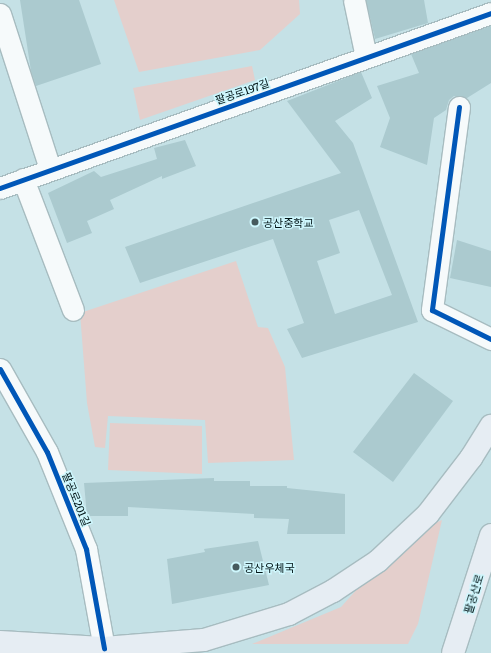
<!DOCTYPE html>
<meta charset="utf-8">
<style>
body{margin:0}
#map{position:relative;width:491px;height:653px;overflow:hidden;background:#c5e1e6;font-family:Literata,"Noto Sans KR",serif}
div>[style]{position:absolute}
.green>*{inset:0;background:#e4cfcc}
.building>*{inset:0;background:#abcacf}
.roads{filter:drop-shadow(1px 0 #a7bcc0) drop-shadow(-1px 0 #a7bcc0) drop-shadow(0 1px #a7bcc0) drop-shadow(0 -1px #a7bcc0)}
.minor>*{height:21px;margin:-10.5px;padding:0 10.5px;transform-origin:10.5px;border-radius:10.5px;background:#f6fafb}
.major>*{height:22px;margin:-11px;padding:0 11px;transform-origin:11px;border-radius:11px;background:#e6edf3}
.cycleway>*{height:5px;margin:-2.5px;padding:0 2.5px;transform-origin:2.5px;border-radius:2.5px;background:#0057b8}
.dots>*{width:11px;height:11px;translate:-50% -50%;box-sizing:border-box;border:2px solid #cef7fd;border-radius:50%}
span{translate:-50% -50%;white-space:nowrap;text-align:center;line-height:1.15;-webkit-text-stroke:3px #cef7fd;paint-order:stroke}
.street-label{font-size:11px;color:#011315}
.poi-label{font-size:11px;color:#011315}
.left{translate:0 -50%;text-align:left}
</style>
<div id="map">
<div class="green">
<div style="clip-path:polygon(114px 0,299px 0,300px 14px,260px 50px,139px 72px)"></div>
<div style="clip-path:polygon(252px 66px,255px 80px,140px 120px,133px 88px)"></div>
<div style="clip-path:polygon(236px 261px,258px 327px,268px 328px,285px 367px,294px 460px,208px 463px,205px 420px,108px 416px,105px 448px,95px 447px,87px 403px,80px 313px)"></div>
<div style="clip-path:polygon(110px 423px,202px 426px,202px 474px,108px 470px)"></div>
<div style="clip-path:polygon(442px 520px,418px 624px,408px 644px,252px 644px,341px 607px,404px 537px)"></div>
</div>
<div class="building">
<div style="clip-path:polygon(20px 0,79px 0,101px 64px,36px 86px,31px 71px)"></div>
<div style="clip-path:polygon(366px 0,424px 0,428px 23px,375px 39px)"></div>
<div style="clip-path:polygon(491px 26px,491px 83px,467px 98px,454px 96px,449px 100px,446px 110px,434px 118px,427px 165px,380px 147px,390px 118px,377px 86px,419px 73px,411px 54px)"></div>
<div style="clip-path:polygon(evenodd,361px 72px,372px 98px,335px 121px,353px 143px,418px 322px,302px 358px,287px 329px,304px 323px,273px 239px,140px 283px,125px 247px,341px 173px,287px 101px,361px 72px,359px 210px,392px 295px,335px 314px,317px 261px,340px 253px,329px 220px,359px 210px)"></div>
<div style="clip-path:polygon(185px 140px,196px 166px,162px 179px,162px 176px,110px 200px,114px 209px,87px 221px,92px 233px,67px 243px,48px 193px,94px 171px,101px 177px,157px 159px,154px 148px)"></div>
<div style="clip-path:polygon(457px 240px,491px 251px,491px 287px,450px 278px)"></div>
<div style="clip-path:polygon(414px 373px,453px 401px,393px 482px,353px 452px)"></div>
<div style="clip-path:polygon(214px 478px,214px 481px,250px 481px,250px 486px,287px 486px,287px 488px,345px 494px,345px 534px,287px 534px,289px 519px,254px 518px,254px 514px,128px 507px,128px 516px,87px 516px,84px 483px)"></div>
<div style="clip-path:polygon(258px 541px,269px 585px,172px 604px,167px 559px,205px 552px,204px 549px)"></div>
</div>
<div class="roads">
<div class="minor">
<div style="left:354px;top:0;width:58px;rotate:78.1deg"></div>
<div style="left:0;top:14px;width:163px;rotate:72.1deg"></div>
<div style="left:459px;top:107px;width:205px;rotate:97.6deg"></div>
<div style="left:432px;top:310px;width:66px;rotate:26.2deg"></div>
<div style="left:23px;top:179px;width:140px;rotate:69.1deg"></div>
<div style="left:0;top:188px;width:521px;rotate:-19.62deg"></div>
<div style="left:0;top:369px;width:95px;rotate:60.5deg"></div>
<div style="left:47px;top:452px;width:105px;rotate:68.1deg"></div>
<div style="left:86px;top:549px;width:101px;rotate:79.7deg"></div>
</div>
<div class="major">
<div style="left:0;top:642px;width:119px;rotate:3.4deg"></div>
<div style="left:104px;top:648px;width:100px;rotate:-4.6deg"></div>
<div style="left:204px;top:640px;width:89px;rotate:-17deg"></div>
<div style="left:289px;top:614px;width:50px;rotate:-27.6deg"></div>
<div style="left:333px;top:591px;width:54px;rotate:-33.7deg"></div>
<div style="left:378px;top:561px;width:69px;rotate:-43.2deg"></div>
<div style="left:428px;top:514px;width:71px;rotate:-52.5deg"></div>
<div style="left:471px;top:458px;width:38px;rotate:-58deg"></div>
<div style="left:453px;top:653px;width:124px;rotate:-72.1deg"></div>
</div>
</div>
<div class="cycleway">
<div style="left:459px;top:107px;width:205px;rotate:97.6deg"></div>
<div style="left:432px;top:310px;width:66px;rotate:26.2deg"></div>
<div style="left:0;top:188px;width:521px;rotate:-19.62deg"></div>
<div style="left:0;top:369px;width:95px;rotate:60.5deg"></div>
<div style="left:47px;top:452px;width:105px;rotate:68.1deg"></div>
<div style="left:86px;top:549px;width:101px;rotate:79.7deg"></div>
</div>
<div class="dots">
<div style="left:255px;top:222px;background:#465b5e"></div>
<div style="left:236px;top:567px;background:#465b5e"></div>
</div>
<div class="street-label">
<span style="left:242px;top:91px;rotate:-19deg">팔공로197길</span>
<span style="left:77px;top:499px;rotate:68deg">팔공로201길</span>
<span style="left:473px;top:594px;rotate:-73deg">팔공산로</span>
</div>
<div class="poi-label">
<span class="left" style="left:263px;top:222px">공산중학교</span>
<span class="left" style="left:244px;top:567px">공산우체국</span>
</div>
</div>
